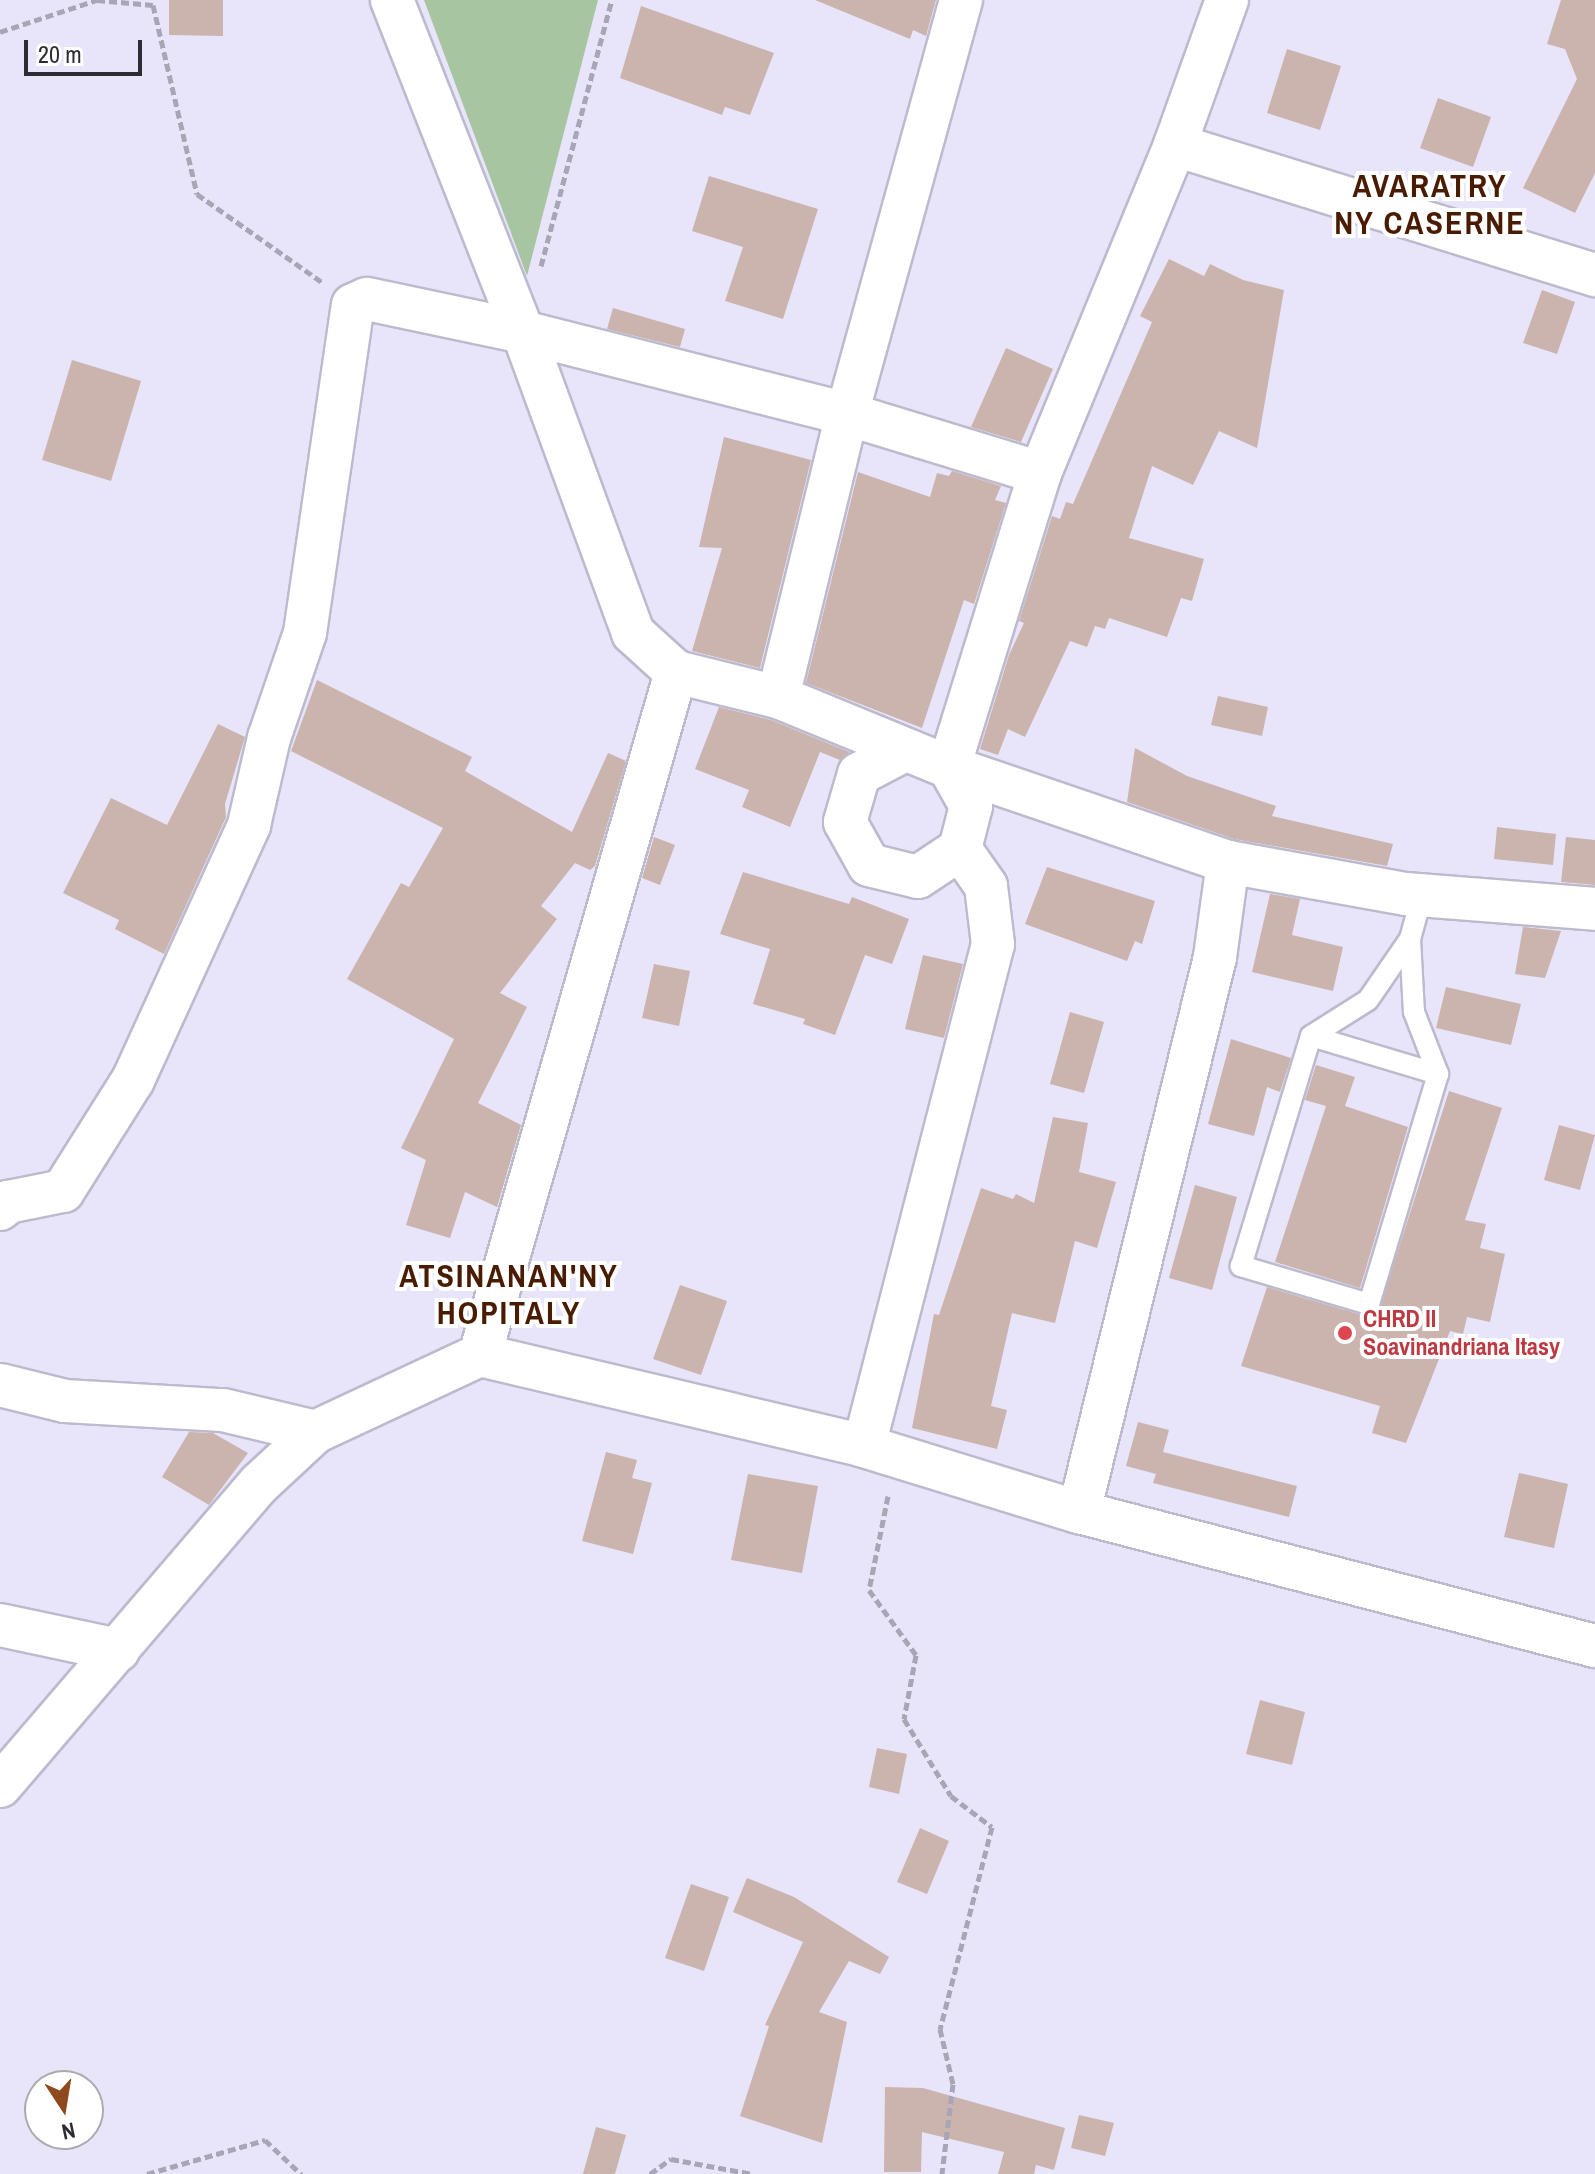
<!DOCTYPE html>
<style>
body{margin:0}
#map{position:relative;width:1595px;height:2174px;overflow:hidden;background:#e8e5fa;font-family:"Archivo Narrow",sans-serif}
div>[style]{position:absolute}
.green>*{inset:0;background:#a8c5a2}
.building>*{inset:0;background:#cbb3ae}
.path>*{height:5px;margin-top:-2.5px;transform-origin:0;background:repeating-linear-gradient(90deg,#a8a5b6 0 8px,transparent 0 12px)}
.roads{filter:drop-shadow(2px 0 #bdbace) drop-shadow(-2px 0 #bdbace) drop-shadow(0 2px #bdbace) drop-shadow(0 -2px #bdbace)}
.service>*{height:20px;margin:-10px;padding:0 10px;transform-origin:10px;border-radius:10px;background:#fff}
.minor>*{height:42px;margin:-21px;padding:0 21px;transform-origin:21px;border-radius:21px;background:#fff}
.dots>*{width:22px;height:22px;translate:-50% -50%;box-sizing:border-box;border:4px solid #fff;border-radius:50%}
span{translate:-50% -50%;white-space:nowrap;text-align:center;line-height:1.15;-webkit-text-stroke:8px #fff;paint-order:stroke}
.health-label{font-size:24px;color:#be3a42;font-weight:700}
.left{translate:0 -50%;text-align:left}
.district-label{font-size:32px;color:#491b00;font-weight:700;letter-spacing:2px}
.north{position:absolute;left:24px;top:2070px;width:80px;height:80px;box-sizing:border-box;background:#fff;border:2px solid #abaaad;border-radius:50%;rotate:168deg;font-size:22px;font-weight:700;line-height:32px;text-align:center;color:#2d2b33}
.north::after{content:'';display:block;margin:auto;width:28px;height:36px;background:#8e491e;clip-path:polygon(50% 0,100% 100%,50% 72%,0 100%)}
.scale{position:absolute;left:24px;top:40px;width:118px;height:36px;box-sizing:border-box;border:4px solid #2d2b33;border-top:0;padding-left:10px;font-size:24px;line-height:28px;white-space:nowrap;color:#2d2b33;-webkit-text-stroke:6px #fff;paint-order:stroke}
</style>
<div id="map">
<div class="green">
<div style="clip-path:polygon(424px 0,598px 0,527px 276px)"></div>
</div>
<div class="building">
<div style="clip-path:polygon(169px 0,223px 0,223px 36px,169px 35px)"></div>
<div style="clip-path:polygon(815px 0,936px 0,926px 36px,913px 30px,910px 39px)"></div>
<div style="clip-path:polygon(1561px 0,1595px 0,1595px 173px,1575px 213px,1523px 188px,1577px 79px,1565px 49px,1547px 44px)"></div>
<div style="clip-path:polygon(641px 6px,774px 53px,750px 115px,725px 107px,722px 115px,620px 78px)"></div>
<div style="clip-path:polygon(1287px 49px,1341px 66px,1320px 130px,1267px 113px)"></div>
<div style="clip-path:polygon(1438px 98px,1491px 117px,1473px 167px,1420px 148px)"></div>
<div style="clip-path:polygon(709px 176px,818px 209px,783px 319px,725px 301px,743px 247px,692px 231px)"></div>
<div style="clip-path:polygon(1169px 259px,1204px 276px,1210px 264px,1243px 280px,1284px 290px,1257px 448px,1219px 431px,1193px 485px,1152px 466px,1129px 538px,1204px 559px,1192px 601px,1181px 598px,1167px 637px,1109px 618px,1105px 629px,1095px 626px,1087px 647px,1070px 641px,1025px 737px,1008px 729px,998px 755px,980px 749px,1009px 655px,1024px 623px,1019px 621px,1052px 516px,1060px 519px,1066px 502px,1073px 504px,1152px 322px,1140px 316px)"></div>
<div style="clip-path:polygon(1542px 290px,1575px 302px,1557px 354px,1523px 343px)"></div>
<div style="clip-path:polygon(613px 308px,685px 329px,680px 347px,607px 329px)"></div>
<div style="clip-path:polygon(1006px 348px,1053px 369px,1021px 442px,971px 427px)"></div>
<div style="clip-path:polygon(72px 360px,141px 381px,111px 481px,42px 460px)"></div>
<div style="clip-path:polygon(724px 437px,811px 460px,760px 668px,692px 651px,722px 548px,699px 547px)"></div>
<div style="clip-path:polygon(952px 471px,1001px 486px,995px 500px,1006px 503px,974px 604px,964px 600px,922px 728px,806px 683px,858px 472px,930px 497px,937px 473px,949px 476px)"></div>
<div style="clip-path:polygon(317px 680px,472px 757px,465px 771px,572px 832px,608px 753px,626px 761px,595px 866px,590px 870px,575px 863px,541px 906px,557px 919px,500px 993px,527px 1007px,478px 1103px,521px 1125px,497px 1207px,465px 1192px,450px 1238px,406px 1225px,426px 1160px,401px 1148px,454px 1039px,347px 979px,401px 883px,409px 887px,443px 828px,291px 751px)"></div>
<div style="clip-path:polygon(1218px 696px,1268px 707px,1262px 736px,1211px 725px)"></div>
<div style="clip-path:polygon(719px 707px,771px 720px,849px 752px,840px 760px,820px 752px,790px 827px,742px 807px,749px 790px,695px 769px)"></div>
<div style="clip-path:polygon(218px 724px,245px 737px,225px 804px,226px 817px,164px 954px,115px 929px,119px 920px,63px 893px,111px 798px,167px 825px)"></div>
<div style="clip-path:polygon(1135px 748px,1187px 776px,1276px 806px,1272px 816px,1393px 844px,1387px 866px,1234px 839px,1127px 802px)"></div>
<div style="clip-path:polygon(1497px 827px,1556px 834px,1553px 865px,1494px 859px)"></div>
<div style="clip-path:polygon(654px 837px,675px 845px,660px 885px,642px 878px)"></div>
<div style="clip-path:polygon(1566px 837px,1595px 840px,1595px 885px,1561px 882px)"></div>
<div style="clip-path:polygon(1047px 867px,1155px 901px,1142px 944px,1135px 941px,1127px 961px,1025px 924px)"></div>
<div style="clip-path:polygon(743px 872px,849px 904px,852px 897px,909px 919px,892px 964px,865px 955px,835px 1035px,803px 1024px,805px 1019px,753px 1004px,770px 949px,720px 934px)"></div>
<div style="clip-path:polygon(1270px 894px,1300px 899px,1292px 935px,1343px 947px,1333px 991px,1252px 972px)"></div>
<div style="clip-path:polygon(1523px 927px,1561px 931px,1545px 978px,1515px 974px)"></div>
<div style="clip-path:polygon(923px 955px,963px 964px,944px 1038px,905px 1029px)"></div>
<div style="clip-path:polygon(654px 964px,690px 971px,679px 1026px,642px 1018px)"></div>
<div style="clip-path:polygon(1446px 987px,1521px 1004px,1511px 1045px,1436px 1028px)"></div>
<div style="clip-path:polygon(1070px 1012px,1104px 1022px,1084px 1093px,1050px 1084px)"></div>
<div style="clip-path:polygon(1231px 1039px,1291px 1058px,1280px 1092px,1267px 1087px,1254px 1136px,1208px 1124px)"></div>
<div style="clip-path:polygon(1316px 1065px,1355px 1077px,1345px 1106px,1408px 1127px,1360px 1288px,1275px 1262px,1326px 1106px,1305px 1100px)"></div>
<div style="clip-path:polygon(1449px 1091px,1502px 1108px,1465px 1220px,1486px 1224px,1480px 1248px,1505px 1254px,1490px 1322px,1467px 1317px,1463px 1334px,1450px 1331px,1406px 1443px,1372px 1433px,1380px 1406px,1241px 1366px,1267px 1287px,1365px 1316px,1378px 1313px)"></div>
<div style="clip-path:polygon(1053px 1117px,1088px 1123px,1079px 1172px,1116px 1182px,1097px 1248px,1075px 1241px,1055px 1323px,1012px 1313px,991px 1406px,1007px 1410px,997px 1449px,912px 1428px,934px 1314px,939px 1315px,981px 1188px,1013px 1199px,1016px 1194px,1034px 1203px)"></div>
<div style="clip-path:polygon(1559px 1125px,1595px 1135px,1580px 1190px,1544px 1180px)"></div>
<div style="clip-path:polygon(1195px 1185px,1237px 1197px,1212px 1290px,1169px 1278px)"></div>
<div style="clip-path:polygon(680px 1285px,727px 1301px,701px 1375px,653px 1359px)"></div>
<div style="clip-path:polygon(1138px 1422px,1169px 1430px,1163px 1452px,1297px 1486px,1289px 1517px,1153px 1483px,1156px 1474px,1126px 1466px)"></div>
<div style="clip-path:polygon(189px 1432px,213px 1433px,248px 1453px,209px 1505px,162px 1477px)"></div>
<div style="clip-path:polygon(606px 1452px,637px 1460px,632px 1478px,652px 1483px,633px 1554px,582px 1541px)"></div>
<div style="clip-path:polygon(1519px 1473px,1568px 1484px,1554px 1548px,1504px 1537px)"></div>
<div style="clip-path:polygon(748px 1474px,818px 1486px,802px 1573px,731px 1560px)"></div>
<div style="clip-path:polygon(1260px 1700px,1305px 1712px,1292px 1765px,1246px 1754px)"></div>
<div style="clip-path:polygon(877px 1748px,907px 1754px,899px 1794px,869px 1787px)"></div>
<div style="clip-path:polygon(920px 1828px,949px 1841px,927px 1894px,897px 1882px)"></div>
<div style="clip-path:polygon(747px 1878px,794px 1897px,889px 1957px,880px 1974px,849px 1961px,819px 2012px,847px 2022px,822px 2143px,740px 2116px,769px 2026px,765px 2025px,803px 1942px,733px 1912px)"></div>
<div style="clip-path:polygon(691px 1884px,729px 1897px,704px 1971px,665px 1958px)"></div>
<div style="clip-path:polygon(885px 2087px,923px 2088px,1065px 2128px,1054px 2170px,1036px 2165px,1034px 2174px,998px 2174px,1004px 2152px,922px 2132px,921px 2172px,884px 2172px)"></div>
<div style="clip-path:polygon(1079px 2115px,1114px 2123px,1105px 2156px,1071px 2148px)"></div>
<div style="clip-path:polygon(596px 2127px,626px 2135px,615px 2174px,583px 2174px)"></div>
</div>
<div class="path">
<div style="left:0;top:32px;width:102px;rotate:-18.3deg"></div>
<div style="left:97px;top:0;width:56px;rotate:5.1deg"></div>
<div style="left:153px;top:5px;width:194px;rotate:76.9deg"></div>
<div style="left:197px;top:194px;width:154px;rotate:35.2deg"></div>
<div style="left:541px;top:266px;width:275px;rotate:-75.1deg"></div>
<div style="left:888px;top:1496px;width:96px;rotate:101.4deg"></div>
<div style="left:869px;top:1590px;width:80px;rotate:54.1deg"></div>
<div style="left:916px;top:1655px;width:65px;rotate:100.6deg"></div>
<div style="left:904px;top:1719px;width:90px;rotate:58.6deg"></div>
<div style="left:951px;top:1796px;width:51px;rotate:37.1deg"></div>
<div style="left:992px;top:1827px;width:209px;rotate:104.4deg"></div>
<div style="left:940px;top:2029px;width:57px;rotate:76.7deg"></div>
<div style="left:953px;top:2084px;width:91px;rotate:97deg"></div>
<div style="left:147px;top:2174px;width:123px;rotate:-16.1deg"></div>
<div style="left:265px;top:2140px;width:50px;rotate:43.4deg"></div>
<div style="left:650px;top:2174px;width:26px;rotate:-36deg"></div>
<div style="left:671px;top:2159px;width:83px;rotate:10.4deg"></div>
</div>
<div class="roads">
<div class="service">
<div style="left:1410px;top:939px;width:73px;rotate:86.9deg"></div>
<div style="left:1414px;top:1012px;width:66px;rotate:68.8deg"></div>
<div style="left:1438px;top:1074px;width:240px;rotate:106.7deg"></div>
<div style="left:1369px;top:1304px;width:134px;rotate:-163.5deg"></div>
<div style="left:1241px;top:1266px;width:240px;rotate:-73.1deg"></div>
<div style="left:1311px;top:1036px;width:67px;rotate:-32.3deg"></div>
<div style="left:1368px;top:1000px;width:74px;rotate:-55.5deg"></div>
<div style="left:1410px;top:939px;width:46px;rotate:-74.7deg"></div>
<div style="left:1311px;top:1036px;width:133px;rotate:16.7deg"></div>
</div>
<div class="minor">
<div style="left:392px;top:0;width:357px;rotate:68.5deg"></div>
<div style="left:523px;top:332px;width:320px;rotate:69.9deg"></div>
<div style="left:633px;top:633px;width:58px;rotate:42.2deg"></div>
<div style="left:676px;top:672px;width:105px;rotate:13.8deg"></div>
<div style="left:778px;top:697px;width:185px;rotate:22.3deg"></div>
<div style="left:949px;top:767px;width:295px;rotate:18.8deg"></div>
<div style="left:1228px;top:862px;width:181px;rotate:10.2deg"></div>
<div style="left:1406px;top:894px;width:190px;rotate:4.5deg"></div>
<div style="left:1175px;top:145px;width:440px;rotate:17.2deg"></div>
<div style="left:778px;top:697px;width:291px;rotate:-76.3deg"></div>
<div style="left:847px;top:414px;width:429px;rotate:-74.6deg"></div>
<div style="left:905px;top:750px;width:52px;rotate:152.4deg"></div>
<div style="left:859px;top:774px;width:50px;rotate:106.3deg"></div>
<div style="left:845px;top:822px;width:49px;rotate:60.8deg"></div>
<div style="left:869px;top:865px;width:50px;rotate:13.8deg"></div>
<div style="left:918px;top:877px;width:50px;rotate:-33.7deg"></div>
<div style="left:960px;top:849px;width:44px;rotate:-75.7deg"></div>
<div style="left:971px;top:806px;width:45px;rotate:-119.4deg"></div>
<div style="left:949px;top:767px;width:308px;rotate:-72.8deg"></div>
<div style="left:1040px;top:473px;width:355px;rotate:-67.6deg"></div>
<div style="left:1175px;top:145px;width:154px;rotate:-70.3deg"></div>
<div style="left:0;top:1209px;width:11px;rotate:-41deg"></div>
<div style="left:8px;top:1202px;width:56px;rotate:-11.3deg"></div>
<div style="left:63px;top:1191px;width:131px;rotate:-57.8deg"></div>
<div style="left:133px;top:1080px;width:280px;rotate:-65.5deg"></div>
<div style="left:249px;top:825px;width:89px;rotate:-77.1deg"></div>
<div style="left:269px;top:738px;width:111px;rotate:-71.1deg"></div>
<div style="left:305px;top:633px;width:331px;rotate:-81.7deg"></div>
<div style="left:353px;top:305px;width:15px;rotate:-23deg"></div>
<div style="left:367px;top:299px;width:159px;rotate:11.9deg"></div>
<div style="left:523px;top:332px;width:334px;rotate:14.2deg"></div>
<div style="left:847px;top:414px;width:202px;rotate:17deg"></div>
<div style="left:480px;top:1355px;width:711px;rotate:-73.99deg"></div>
<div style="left:0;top:1385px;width:67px;rotate:13.8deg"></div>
<div style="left:65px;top:1401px;width:158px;rotate:3.3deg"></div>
<div style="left:223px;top:1410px;width:95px;rotate:13.4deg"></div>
<div style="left:864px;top:1446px;width:518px;rotate:-75.59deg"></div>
<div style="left:993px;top:944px;width:58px;rotate:-96.9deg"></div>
<div style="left:986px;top:886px;width:45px;rotate:-125.1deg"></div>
<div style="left:1079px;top:1512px;width:571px;rotate:-76.23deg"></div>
<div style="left:1215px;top:957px;width:96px;rotate:-82.2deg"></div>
<div style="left:0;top:1625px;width:121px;rotate:12deg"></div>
<div style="left:0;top:1786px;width:398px;rotate:-49.4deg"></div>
<div style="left:259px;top:1484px;width:76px;rotate:-42.9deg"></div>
<div style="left:315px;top:1432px;width:182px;rotate:-25deg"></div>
<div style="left:480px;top:1355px;width:395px;rotate:13.3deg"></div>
<div style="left:864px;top:1446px;width:225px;rotate:17.1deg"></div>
<div style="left:1079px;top:1512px;width:533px;rotate:14.56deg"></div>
</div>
</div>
<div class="dots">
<div style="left:1345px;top:1333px;background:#e0444e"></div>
</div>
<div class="health-label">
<span class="left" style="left:1363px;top:1333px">CHRD II<br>Soavinandriana Itasy</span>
</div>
<div class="district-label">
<span style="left:1430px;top:205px">AVARATRY<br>NY CASERNE</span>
<span style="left:509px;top:1295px">ATSINANAN'NY<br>HOPITALY</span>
</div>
<div class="north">N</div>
<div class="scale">20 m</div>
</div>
